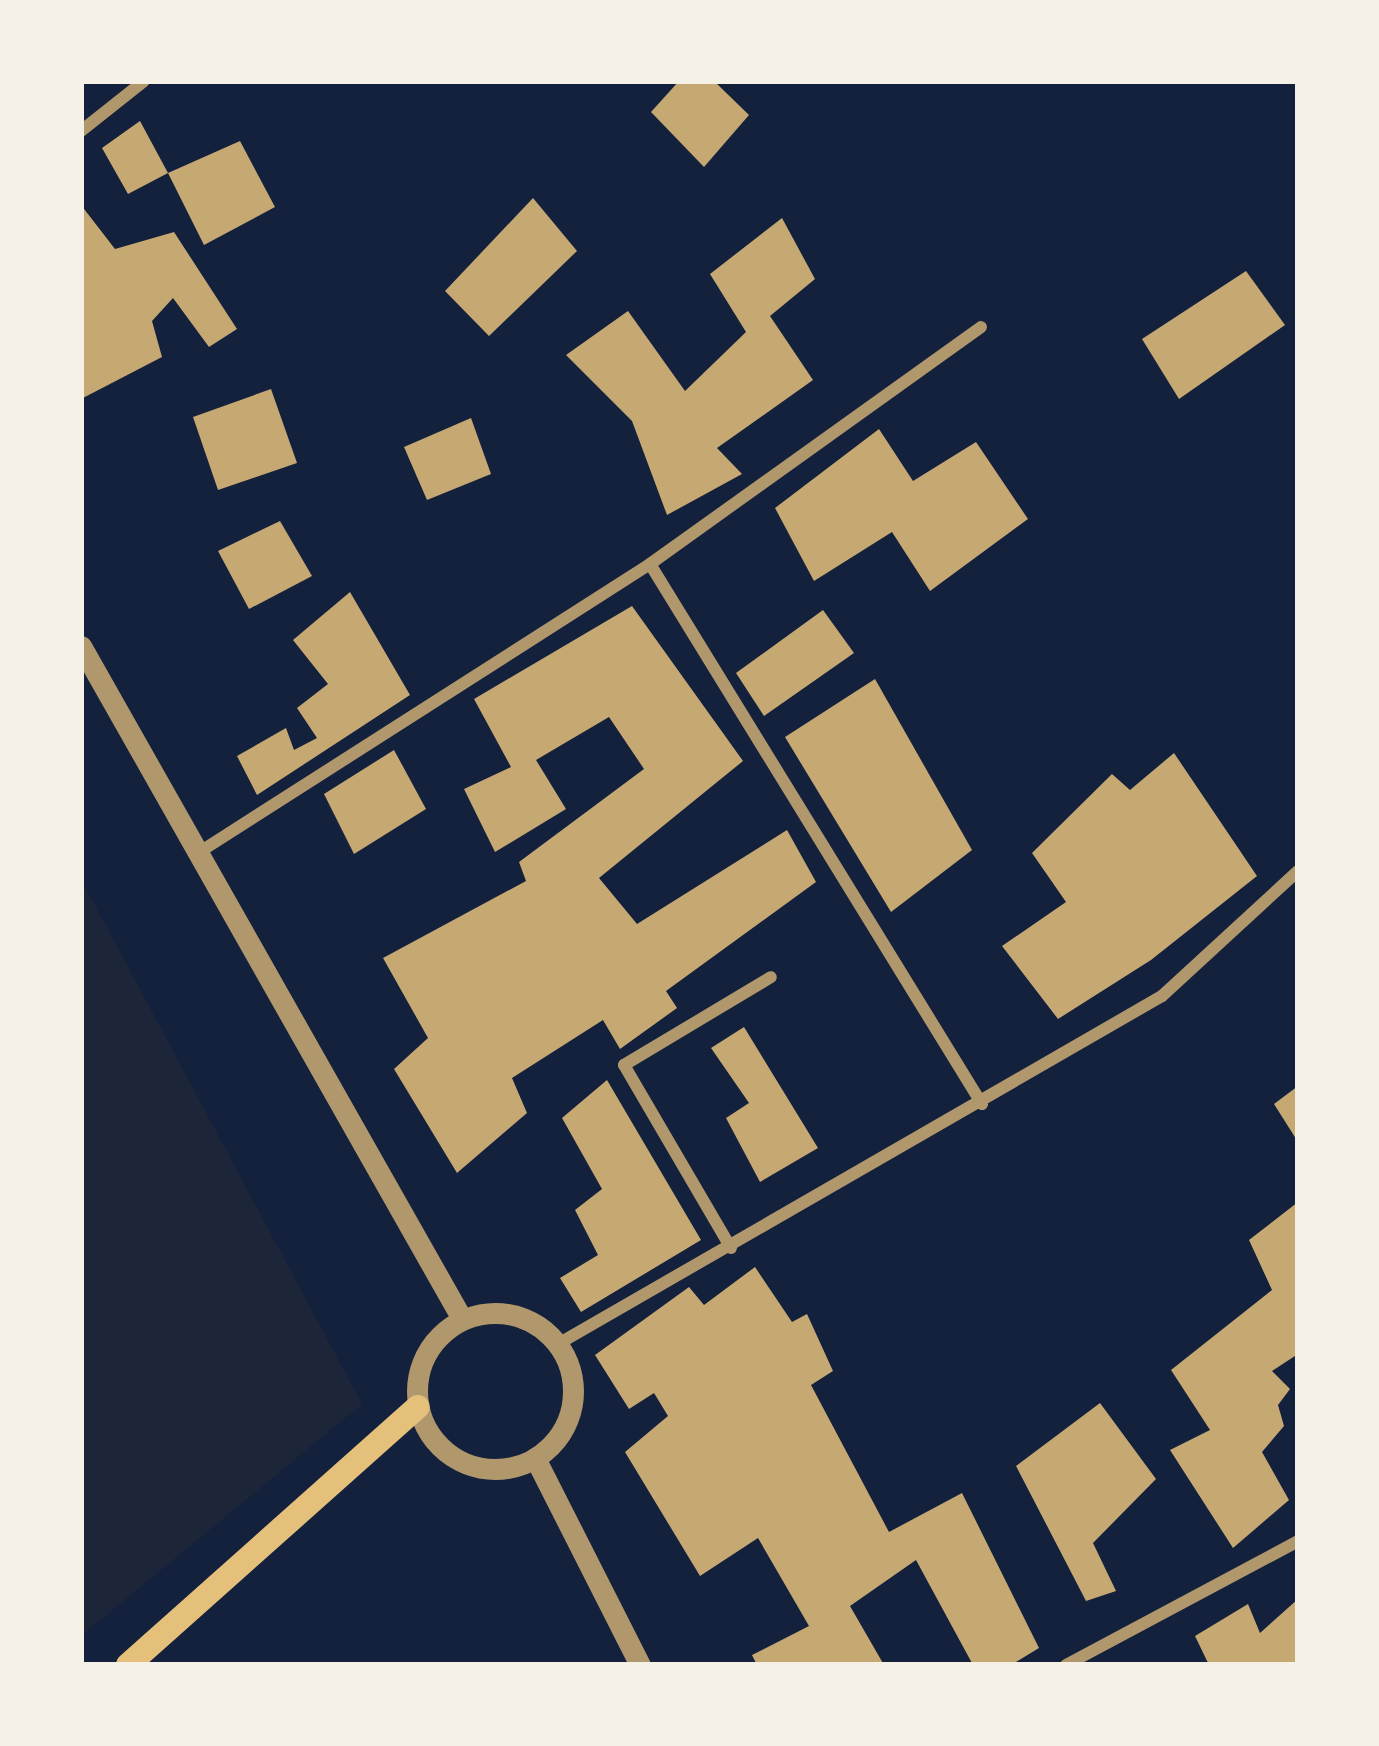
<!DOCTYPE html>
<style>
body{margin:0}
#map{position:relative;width:1379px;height:1746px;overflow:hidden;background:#14213d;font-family:Georgia,serif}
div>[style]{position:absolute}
.green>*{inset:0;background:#1d2539}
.building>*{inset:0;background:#c6a872}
.minor>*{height:12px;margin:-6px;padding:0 6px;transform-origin:6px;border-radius:6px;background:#b1986c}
.tertiary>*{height:21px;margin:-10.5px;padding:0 10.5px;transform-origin:10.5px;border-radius:10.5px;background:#b1986c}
.tertiary>.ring{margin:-10.5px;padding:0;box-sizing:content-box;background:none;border:21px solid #b1986c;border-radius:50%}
.secondary>*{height:24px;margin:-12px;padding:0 12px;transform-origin:12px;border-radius:12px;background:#e5c07b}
span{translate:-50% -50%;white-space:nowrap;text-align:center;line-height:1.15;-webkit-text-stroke:12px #f6f1e7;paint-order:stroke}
.frame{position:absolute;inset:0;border:84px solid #f6f1e7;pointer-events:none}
</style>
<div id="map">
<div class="green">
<div style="clip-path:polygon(81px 879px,362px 1404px,81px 1636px)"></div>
</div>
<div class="building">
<div style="clip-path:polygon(679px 81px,714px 81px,749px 115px,704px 167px,651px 112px)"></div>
<div style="clip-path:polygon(140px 121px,168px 173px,240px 141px,275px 207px,204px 245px,168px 173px,128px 194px,102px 148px)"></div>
<div style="clip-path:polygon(533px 198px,577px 251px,489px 336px,445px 291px)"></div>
<div style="clip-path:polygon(81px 205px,115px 249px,174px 232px,237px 329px,209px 347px,173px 298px,152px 321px,162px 357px,81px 399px)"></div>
<div style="clip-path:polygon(782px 218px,815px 279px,770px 316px,813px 380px,717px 448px,742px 474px,667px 515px,632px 421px,566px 355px,628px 311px,685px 391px,746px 332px,710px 274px)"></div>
<div style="clip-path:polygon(1246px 271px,1285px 325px,1179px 399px,1142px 339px)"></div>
<div style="clip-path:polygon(271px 389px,297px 463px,218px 490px,193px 417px)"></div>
<div style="clip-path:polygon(471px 418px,491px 474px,427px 500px,404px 447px)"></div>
<div style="clip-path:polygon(879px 429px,913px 481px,976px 442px,1028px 519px,930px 591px,892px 532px,814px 581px,775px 508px)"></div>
<div style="clip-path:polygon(280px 521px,312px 576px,249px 609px,218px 551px)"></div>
<div style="clip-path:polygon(350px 592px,410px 695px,257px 795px,237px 756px,286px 728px,294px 750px,317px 738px,297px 708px,328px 684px,293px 640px)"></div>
<div style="clip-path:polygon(632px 606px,743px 761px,599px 878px,637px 924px,787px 830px,816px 882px,666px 991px,677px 1008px,620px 1049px,603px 1020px,512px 1078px,527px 1113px,457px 1173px,394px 1069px,428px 1038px,383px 958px,526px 881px,519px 862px,644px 769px,609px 717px,536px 760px,566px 809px,495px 852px,464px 789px,511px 767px,474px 699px)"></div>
<div style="clip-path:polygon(823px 610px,854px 653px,764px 716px,736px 673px)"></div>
<div style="clip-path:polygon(875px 679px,972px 850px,891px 912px,785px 737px)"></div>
<div style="clip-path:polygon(394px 750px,426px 809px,354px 854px,324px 794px)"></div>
<div style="clip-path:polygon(1174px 753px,1257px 876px,1151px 960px,1058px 1019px,1002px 946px,1066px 902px,1032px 853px,1112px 774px,1130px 790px)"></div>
<div style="clip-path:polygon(744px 1027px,818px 1148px,760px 1182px,726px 1118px,749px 1103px,711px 1048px)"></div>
<div style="clip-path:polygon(607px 1080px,701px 1240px,581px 1312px,560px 1278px,598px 1255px,575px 1210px,602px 1189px,562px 1118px)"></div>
<div style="clip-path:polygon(1298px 1086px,1298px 1142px,1274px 1104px)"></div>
<div style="clip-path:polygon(1298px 1202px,1298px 1354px,1272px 1371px,1290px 1389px,1278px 1405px,1284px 1426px,1262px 1452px,1289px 1500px,1233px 1548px,1170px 1450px,1210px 1430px,1171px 1370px,1272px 1290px,1249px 1240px)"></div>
<div style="clip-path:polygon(755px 1267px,792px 1322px,807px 1314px,833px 1371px,811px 1385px,889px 1532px,962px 1493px,1039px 1648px,1011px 1665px,973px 1665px,916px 1560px,850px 1606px,884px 1665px,757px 1665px,752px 1655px,809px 1626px,758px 1538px,700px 1576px,625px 1452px,668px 1416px,654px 1393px,629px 1409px,595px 1355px,689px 1287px,704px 1305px)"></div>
<div style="clip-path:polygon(1100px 1403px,1156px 1479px,1093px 1543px,1116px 1591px,1086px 1601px,1016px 1466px)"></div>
<div style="clip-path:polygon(1298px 1599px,1298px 1665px,1209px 1665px,1195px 1636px,1248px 1604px,1260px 1633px)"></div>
</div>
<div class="minor">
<div style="left:81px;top:131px;width:80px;rotate:-38.4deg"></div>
<div style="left:650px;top:564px;width:407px;rotate:-35.6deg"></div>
<div style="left:198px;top:853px;width:536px;rotate:-32.59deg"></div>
<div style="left:650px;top:564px;width:634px;rotate:58.42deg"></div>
<div style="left:731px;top:1248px;width:212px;rotate:-120.3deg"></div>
<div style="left:624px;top:1065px;width:171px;rotate:-30.9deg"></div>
<div style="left:558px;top:1344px;width:697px;rotate:-29.95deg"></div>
<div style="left:1162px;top:996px;width:185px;rotate:-42.6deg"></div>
<div style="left:1066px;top:1665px;width:263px;rotate:-28.1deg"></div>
</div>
<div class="tertiary">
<div style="left:81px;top:646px;width:773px;rotate:60.48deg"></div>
<div class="ring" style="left:417px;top:1313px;width:135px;height:135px"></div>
<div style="left:535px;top:1458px;width:232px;rotate:63.1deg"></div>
</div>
<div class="secondary">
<div style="left:128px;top:1665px;width:388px;rotate:-41.7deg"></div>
</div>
<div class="frame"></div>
</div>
